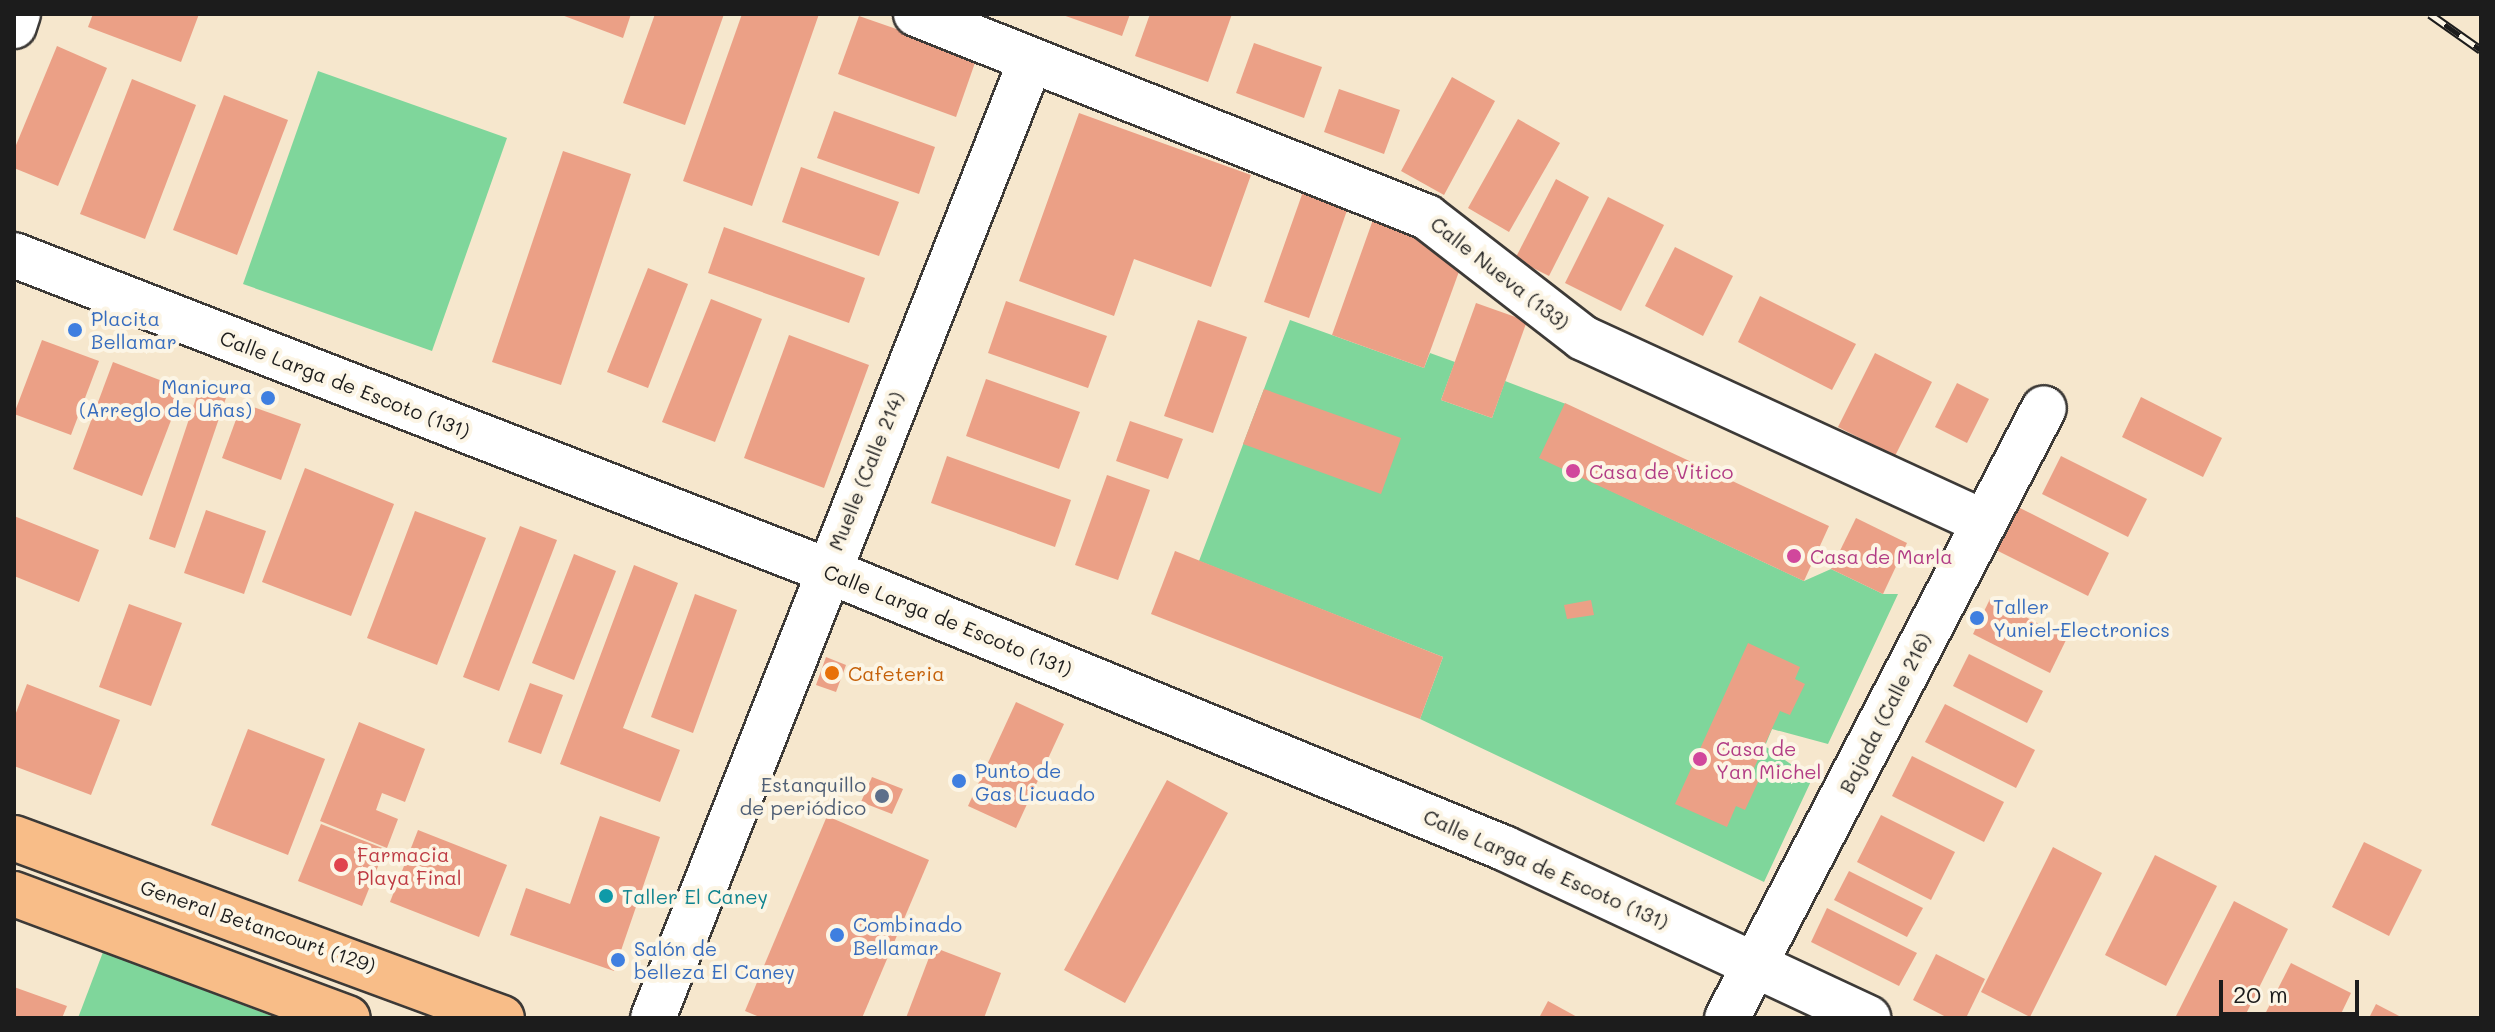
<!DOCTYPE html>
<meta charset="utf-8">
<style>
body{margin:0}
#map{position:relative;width:2495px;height:1032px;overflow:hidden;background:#f6e7cd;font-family:Mali,sans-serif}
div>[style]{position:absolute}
.green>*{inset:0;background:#7fd69b}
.building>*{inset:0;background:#eba086}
.roads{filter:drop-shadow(2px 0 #3d3a37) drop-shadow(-2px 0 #3d3a37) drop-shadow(0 2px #3d3a37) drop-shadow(0 -2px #3d3a37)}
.minor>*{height:44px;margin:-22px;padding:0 22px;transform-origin:22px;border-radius:22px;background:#fff}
.highway>*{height:44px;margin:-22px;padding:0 22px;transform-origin:22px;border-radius:22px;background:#f8bd88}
.rail>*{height:9px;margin-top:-4.5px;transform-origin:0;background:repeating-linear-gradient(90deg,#fcf5e5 0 18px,#1c1c1c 0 36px);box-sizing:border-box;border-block:2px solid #1c1c1c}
.dots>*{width:22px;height:22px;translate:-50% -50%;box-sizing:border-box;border:4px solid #fcf5e5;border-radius:50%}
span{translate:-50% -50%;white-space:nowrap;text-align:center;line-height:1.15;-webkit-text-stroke:8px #fcf5e5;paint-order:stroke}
.street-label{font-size:20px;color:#1c1c1c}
.shop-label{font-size:20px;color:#366cbe}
.left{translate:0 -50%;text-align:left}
.right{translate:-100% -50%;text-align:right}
.hotel-label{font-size:20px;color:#b23c85}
.food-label{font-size:20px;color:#c56008}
.service-label{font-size:20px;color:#4e5e75}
.health-label{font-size:20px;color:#be3a42}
.culture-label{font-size:20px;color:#0d838f}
.frame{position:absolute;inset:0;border:16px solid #1c1c1c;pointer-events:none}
.scale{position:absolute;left:2219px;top:980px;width:140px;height:36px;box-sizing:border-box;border:4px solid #1c1c1c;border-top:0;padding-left:10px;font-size:24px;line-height:28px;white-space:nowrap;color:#1c1c1c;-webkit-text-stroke:6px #fcf5e5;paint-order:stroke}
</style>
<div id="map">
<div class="green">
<div style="clip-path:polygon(318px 71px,507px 138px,432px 351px,243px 284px)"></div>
<div style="clip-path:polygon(1290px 320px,1424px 368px,1430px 353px,1455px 362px,1441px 400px,1492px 418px,1505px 381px,1566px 404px,1541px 458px,1804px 581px,1831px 569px,1883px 594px,1898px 594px,1828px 744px,1772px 729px,1765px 746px,1812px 779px,1764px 882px,1420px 719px,1443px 657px,1199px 561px)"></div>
<div style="clip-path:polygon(103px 952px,277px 1018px,78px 1018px)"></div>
</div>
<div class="building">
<div style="clip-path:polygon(93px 14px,199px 14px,181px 62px,88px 27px)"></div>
<div style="clip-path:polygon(559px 14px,631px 14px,623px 38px)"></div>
<div style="clip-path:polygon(655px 14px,724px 14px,685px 125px,623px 103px)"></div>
<div style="clip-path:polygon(742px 14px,819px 14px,752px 206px,683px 181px)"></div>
<div style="clip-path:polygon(1060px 14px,1130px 14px,1122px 36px)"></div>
<div style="clip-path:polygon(1150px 14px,1232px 14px,1208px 82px,1135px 56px)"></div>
<div style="clip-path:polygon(859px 16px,977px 57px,956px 117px,838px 74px)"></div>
<div style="clip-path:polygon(1254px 43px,1322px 67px,1304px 118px,1236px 93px)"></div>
<div style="clip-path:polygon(57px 46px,107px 68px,58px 186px,14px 168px,14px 150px)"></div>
<div style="clip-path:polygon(1452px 77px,1495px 101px,1444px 195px,1401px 171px)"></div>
<div style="clip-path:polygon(132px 79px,196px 105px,145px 239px,80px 214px)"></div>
<div style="clip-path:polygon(1339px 89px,1400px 110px,1384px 154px,1324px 132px)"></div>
<div style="clip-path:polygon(224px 95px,288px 120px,237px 255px,173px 230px)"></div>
<div style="clip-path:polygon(834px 111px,935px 147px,919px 194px,817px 158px)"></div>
<div style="clip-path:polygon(1079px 113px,1251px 175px,1211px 287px,1134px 259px,1114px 316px,1019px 281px)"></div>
<div style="clip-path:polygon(1518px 119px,1560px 143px,1509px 232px,1468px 208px)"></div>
<div style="clip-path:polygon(563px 151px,631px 174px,561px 385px,492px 362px)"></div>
<div style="clip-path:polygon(801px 167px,899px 202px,879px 256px,782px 222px)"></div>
<div style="clip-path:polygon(1556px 179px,1589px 197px,1549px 276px,1515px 259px)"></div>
<div style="clip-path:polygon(1305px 186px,1350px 202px,1309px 318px,1264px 302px)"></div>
<div style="clip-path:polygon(1608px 197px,1664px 225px,1621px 311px,1565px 283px)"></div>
<div style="clip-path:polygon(1375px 214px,1461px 266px,1424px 368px,1332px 335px)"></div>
<div style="clip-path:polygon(724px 227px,865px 278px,849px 323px,708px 273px)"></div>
<div style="clip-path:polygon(1675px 247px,1733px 276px,1703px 336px,1645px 306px)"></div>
<div style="clip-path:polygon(648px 268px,688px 284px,648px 388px,607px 372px)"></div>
<div style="clip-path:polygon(1760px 296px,1856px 344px,1832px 390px,1738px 342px)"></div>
<div style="clip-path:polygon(711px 299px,762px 319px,715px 442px,662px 422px)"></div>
<div style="clip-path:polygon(1006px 301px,1107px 336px,1088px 388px,988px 353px)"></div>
<div style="clip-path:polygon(1476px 303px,1527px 321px,1492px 418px,1441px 400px)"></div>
<div style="clip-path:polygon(1198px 320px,1247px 337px,1213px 433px,1164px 416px)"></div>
<div style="clip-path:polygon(789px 335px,869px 365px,824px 488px,744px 458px)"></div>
<div style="clip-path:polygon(42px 340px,99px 361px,71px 435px,14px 414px)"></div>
<div style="clip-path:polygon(1875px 353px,1932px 382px,1895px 456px,1838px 427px)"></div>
<div style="clip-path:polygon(113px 362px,183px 389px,142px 496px,73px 469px)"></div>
<div style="clip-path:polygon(986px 379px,1080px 412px,1059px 469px,966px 436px)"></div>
<div style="clip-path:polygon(202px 380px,229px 389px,175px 548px,149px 539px)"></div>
<div style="clip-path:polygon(1957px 383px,1989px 399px,1967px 443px,1935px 427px)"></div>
<div style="clip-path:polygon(1264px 389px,1401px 438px,1381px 494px,1243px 444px)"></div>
<div style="clip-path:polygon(2141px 397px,2222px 438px,2203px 477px,2122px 437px)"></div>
<div style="clip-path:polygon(242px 403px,301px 424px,281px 480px,222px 458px)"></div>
<div style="clip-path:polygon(1565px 403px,1829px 526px,1804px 581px,1539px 458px)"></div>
<div style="clip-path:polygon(1130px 421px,1183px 439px,1168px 479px,1116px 461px)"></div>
<div style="clip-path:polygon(947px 456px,1071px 500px,1055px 547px,931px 503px)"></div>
<div style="clip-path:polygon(2061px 456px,2147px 499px,2128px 537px,2042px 494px)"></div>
<div style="clip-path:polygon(305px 468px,394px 504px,351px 616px,262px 582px)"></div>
<div style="clip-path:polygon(1107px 475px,1150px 490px,1118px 580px,1075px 565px)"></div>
<div style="clip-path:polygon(2012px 504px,2109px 553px,2088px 596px,1990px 547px)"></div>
<div style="clip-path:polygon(206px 510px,266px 531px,244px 594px,184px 573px)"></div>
<div style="clip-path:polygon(415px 511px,486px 538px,437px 665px,367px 638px)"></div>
<div style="clip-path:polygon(14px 516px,99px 550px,79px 602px,14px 576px)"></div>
<div style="clip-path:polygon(1856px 518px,1907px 543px,1883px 594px,1831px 569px)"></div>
<div style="clip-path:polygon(520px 526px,557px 540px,499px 691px,463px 677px)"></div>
<div style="clip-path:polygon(1175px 551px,1443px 657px,1420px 719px,1151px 614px)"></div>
<div style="clip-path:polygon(574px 554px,616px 571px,574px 680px,532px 663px)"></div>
<div style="clip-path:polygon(634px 565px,678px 583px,623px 728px,680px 750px,660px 802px,560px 764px)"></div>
<div style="clip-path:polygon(695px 594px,737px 610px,693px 733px,651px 717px)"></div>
<div style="clip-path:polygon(1990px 599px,2067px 638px,2050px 673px,1973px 634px)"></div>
<div style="clip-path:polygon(1591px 600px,1594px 615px,1567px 619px,1564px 605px)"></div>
<div style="clip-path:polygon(129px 604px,182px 623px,151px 706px,99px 687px)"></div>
<div style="clip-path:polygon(1748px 643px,1800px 667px,1795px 679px,1805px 684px,1790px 715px,1780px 711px,1750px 777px,1759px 780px,1745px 810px,1736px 806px,1727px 827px,1675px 804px)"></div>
<div style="clip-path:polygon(1969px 654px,2043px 691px,2027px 723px,1953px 686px)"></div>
<div style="clip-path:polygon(826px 657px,846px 665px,836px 692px,816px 685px)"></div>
<div style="clip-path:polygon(530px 683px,563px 695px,541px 754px,508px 742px)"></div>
<div style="clip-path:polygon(27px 684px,120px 720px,91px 795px,14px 766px,14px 718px)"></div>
<div style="clip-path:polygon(1016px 702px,1064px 724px,1016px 828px,968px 806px)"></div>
<div style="clip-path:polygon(1945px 704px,2035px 750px,2016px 788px,1925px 742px)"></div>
<div style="clip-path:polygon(359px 722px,425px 749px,405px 802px,382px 793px,376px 810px,398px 819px,387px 848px,320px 821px)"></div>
<div style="clip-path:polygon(248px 729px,325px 759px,288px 855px,211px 825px)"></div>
<div style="clip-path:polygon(1912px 756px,2004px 802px,1984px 842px,1892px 796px)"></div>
<div style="clip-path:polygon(872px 777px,903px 789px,892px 814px,861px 802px)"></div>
<div style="clip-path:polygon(1167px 780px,1228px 813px,1125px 1003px,1064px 970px)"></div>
<div style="clip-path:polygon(1881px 815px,1955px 852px,1931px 900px,1857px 862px)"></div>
<div style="clip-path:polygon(600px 816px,660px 837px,614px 971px,510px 935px,526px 888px,570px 904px)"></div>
<div style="clip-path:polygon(827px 816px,929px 860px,862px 1018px,762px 1018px,745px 1011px)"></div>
<div style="clip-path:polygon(321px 824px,385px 849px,362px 906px,298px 881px)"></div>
<div style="clip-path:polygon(418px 830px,507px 865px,479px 937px,390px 902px)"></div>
<div style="clip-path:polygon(2364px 842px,2422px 870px,2389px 936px,2332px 907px)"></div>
<div style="clip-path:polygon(2053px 847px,2102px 873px,2030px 1017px,1981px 992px)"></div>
<div style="clip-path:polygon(2155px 855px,2217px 886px,2166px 986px,2105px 955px)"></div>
<div style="clip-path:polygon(1849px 871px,1923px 908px,1907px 937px,1834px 900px)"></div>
<div style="clip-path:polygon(2234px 901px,2288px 929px,2244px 1018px,2175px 1018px)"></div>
<div style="clip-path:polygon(1827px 908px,1917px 953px,1899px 986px,1811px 942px)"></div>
<div style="clip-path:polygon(933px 947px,1001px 973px,984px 1018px,906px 1018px)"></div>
<div style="clip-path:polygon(1936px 954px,1985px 979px,1966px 1018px,1948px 1018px,1913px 1000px)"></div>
<div style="clip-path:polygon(2291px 963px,2351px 993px,2339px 1018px,2263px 1018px)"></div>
<div style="clip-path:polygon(14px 987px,67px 1006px,62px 1018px,14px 1018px)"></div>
<div style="clip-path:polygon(1548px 1001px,1579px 1018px,1539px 1018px)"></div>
<div style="clip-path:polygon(2376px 1004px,2403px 1018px,2369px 1018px)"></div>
</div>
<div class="roads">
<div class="minor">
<div style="left:916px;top:14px;width:550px;rotate:21.67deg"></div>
<div style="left:1427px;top:217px;width:197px;rotate:37.8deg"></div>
<div style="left:1583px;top:338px;width:440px;rotate:24.7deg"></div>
<div style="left:14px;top:26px;width:13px;rotate:-72deg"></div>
<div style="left:14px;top:255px;width:871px;rotate:21.2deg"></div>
<div style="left:826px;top:570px;width:733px;rotate:22.3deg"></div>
<div style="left:1504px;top:848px;width:402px;rotate:25deg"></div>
<div style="left:653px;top:1018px;width:1030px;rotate:-68.47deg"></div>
<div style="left:1727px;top:1018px;width:687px;rotate:-62.54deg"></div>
</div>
<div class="highway">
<div style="left:14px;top:838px;width:520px;rotate:20.25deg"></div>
<div style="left:14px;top:894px;width:356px;rotate:20.4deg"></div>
</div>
</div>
<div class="rail">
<div style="left:2430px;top:14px;width:62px;rotate:35.2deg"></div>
</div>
<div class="dots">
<div style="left:75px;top:330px;background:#3f7fe0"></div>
<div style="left:268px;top:398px;background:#3f7fe0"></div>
<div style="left:1573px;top:471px;background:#d1479c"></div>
<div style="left:1794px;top:556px;background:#d1479c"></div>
<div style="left:1977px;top:618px;background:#3f7fe0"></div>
<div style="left:832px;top:673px;background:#e8710a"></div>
<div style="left:1700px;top:759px;background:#d1479c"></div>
<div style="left:959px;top:781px;background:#3f7fe0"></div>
<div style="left:882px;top:796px;background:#5c6f8a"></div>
<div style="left:341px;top:865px;background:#e0444e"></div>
<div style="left:606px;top:896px;background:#0f9aa8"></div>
<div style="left:837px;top:935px;background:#3f7fe0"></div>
<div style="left:618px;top:960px;background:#3f7fe0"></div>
</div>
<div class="street-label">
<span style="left:1500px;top:273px;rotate:38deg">Calle Nueva (133)</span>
<span style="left:345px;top:384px;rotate:21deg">Calle Larga de Escoto (131)</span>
<span style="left:866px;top:471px;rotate:-68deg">Muelle (Calle 214)</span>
<span style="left:948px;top:620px;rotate:22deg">Calle Larga de Escoto (131)</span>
<span style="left:1885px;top:713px;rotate:-63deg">Bajada (Calle 216)</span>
<span style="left:1546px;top:869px;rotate:24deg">Calle Larga de Escoto (131)</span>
<span style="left:258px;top:926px;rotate:19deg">General Betancourt (129)</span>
</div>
<div class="shop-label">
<span class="left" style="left:91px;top:330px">Placita<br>Bellamar</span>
<span class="right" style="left:252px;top:398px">Manicura<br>(Arreglo de Uñas)</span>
<span class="left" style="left:1993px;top:618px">Taller<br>Yuniel-Electronics</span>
<span class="left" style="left:975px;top:782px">Punto de<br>Gas Licuado</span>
<span class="left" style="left:853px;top:936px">Combinado<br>Bellamar</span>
<span class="left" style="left:634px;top:960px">Salón de<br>belleza El Caney</span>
</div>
<div class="hotel-label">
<span class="left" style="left:1589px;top:471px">Casa de Vitico</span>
<span class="left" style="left:1810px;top:556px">Casa de Marla</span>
<span class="left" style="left:1716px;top:760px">Casa de<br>Yan Michel</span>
</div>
<div class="food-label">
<span class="left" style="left:848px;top:673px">Cafeteria</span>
</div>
<div class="service-label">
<span class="right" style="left:866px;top:796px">Estanquillo<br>de periódico</span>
</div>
<div class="health-label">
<span class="left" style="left:357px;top:866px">Farmacia<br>Playa Final</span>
</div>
<div class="culture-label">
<span class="left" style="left:622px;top:896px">Taller El Caney</span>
</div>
<div class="frame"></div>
<div class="scale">20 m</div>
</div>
